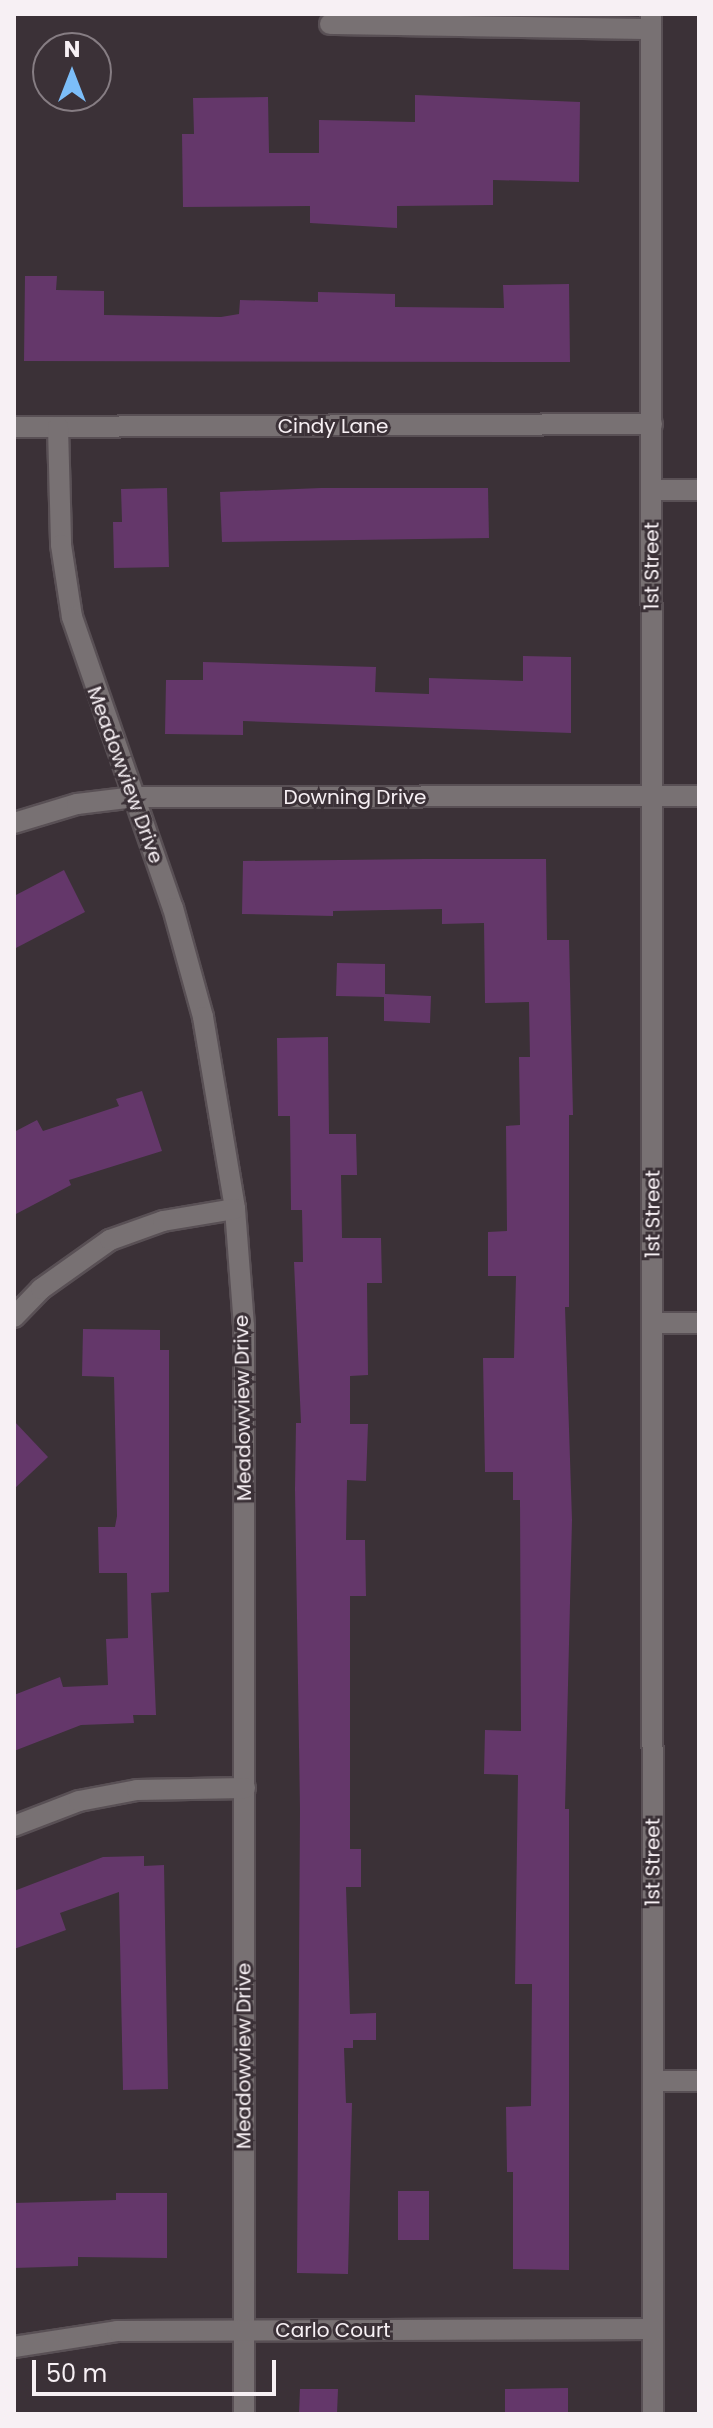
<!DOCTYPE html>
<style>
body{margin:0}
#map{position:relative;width:713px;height:2428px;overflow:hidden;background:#3b3137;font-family:Poppins,sans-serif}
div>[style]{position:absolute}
.building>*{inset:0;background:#64376a}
.roads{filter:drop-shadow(2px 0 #595055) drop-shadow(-2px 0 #595055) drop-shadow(0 2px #595055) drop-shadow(0 -2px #595055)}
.minor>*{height:20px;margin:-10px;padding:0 10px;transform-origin:10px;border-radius:10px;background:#787173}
.tertiary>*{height:20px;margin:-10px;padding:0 10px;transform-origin:10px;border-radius:10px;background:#787173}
span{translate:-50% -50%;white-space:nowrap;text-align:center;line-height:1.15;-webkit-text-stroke:6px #3b3137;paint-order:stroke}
.street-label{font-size:20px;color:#f7f0f4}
.frame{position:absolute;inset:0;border:16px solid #f7f0f4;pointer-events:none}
.north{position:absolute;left:32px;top:32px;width:80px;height:80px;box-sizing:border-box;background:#3b3137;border:2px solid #867d83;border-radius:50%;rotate:0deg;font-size:22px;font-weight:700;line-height:32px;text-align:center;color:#f7f0f4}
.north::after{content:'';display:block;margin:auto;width:28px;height:36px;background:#7cbef9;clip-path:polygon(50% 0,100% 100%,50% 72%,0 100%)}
.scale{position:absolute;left:32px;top:2360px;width:244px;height:36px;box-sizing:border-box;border:4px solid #f7f0f4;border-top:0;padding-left:10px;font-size:24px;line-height:28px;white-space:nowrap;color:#f7f0f4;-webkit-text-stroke:6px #3b3137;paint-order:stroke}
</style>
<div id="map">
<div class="building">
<div style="clip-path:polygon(415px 95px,580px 102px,579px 182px,493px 180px,493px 205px,397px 206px,397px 228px,310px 223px,310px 206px,183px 207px,182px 134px,194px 134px,193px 98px,268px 97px,269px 153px,319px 153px,319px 120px,415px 122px)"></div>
<div style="clip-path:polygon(25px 276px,57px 276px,56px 290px,104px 291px,104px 315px,221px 317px,239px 314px,240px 300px,318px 302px,318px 292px,395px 294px,395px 307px,504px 308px,503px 285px,569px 284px,570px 362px,24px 361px)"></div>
<div style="clip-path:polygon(167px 488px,169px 567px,114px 568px,113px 522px,122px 522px,121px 489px)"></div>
<div style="clip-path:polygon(321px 488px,488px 488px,489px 538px,222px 542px,220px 492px)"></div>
<div style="clip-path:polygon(523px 656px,571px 657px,571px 733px,243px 721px,243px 735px,165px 734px,166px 680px,203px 680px,203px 662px,376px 667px,375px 692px,429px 694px,429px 678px,523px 681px)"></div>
<div style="clip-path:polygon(425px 859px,546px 859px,547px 940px,569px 940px,573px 1115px,569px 1115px,569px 1307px,565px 1307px,572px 1520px,565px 1809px,569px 1809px,569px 2270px,513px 2269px,513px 2172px,507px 2172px,506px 2107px,531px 2106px,532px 1984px,515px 1984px,518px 1775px,484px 1774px,485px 1730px,521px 1731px,520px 1500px,513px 1500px,513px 1472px,485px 1472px,483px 1358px,514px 1358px,516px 1276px,488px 1276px,488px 1232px,507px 1231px,506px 1126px,520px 1125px,519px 1057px,530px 1057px,529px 1002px,485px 1003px,484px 923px,442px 924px,442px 909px,333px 911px,333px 916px,242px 914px,243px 861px)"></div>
<div style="clip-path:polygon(64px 870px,85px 912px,14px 949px,14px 896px)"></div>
<div style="clip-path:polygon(337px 963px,385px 964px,385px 994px,431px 996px,430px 1023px,384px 1021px,384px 997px,336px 996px)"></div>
<div style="clip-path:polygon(328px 1037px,329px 1134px,356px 1134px,357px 1175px,341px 1175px,342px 1238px,381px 1238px,382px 1283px,367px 1283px,368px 1375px,350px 1376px,350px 1424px,368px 1424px,366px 1481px,347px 1480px,346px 1540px,365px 1540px,366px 1596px,350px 1596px,350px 1849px,361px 1849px,361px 1887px,346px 1887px,350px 2014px,376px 2013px,376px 2040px,353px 2040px,353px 2048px,344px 2048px,346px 2103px,352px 2103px,348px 2274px,297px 2273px,300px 1810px,295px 1489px,296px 1423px,301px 1423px,294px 1262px,303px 1262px,302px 1210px,291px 1210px,290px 1116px,278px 1116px,277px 1038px)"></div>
<div style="clip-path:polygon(142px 1091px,162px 1151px,69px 1180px,71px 1185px,14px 1215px,14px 1132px,37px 1120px,43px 1131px,119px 1106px,116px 1099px)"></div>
<div style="clip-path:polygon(83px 1329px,160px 1330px,160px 1350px,169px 1350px,169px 1592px,151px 1593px,156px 1715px,133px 1715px,134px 1723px,81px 1725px,14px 1751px,14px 1695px,60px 1677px,63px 1687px,108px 1685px,106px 1639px,128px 1638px,127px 1573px,99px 1573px,98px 1527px,115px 1527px,117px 1516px,114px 1377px,82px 1376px)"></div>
<div style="clip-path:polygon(14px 1421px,48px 1457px,14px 1489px)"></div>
<div style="clip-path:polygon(144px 1856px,144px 1866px,164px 1865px,168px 2089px,123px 2090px,119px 1892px,60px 1913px,66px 1930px,14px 1949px,14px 1891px,103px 1857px)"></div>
<div style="clip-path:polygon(398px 2191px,429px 2191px,429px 2240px,398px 2240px)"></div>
<div style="clip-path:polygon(116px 2193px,167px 2193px,167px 2258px,78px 2257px,78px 2266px,14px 2268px,14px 2203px,116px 2200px)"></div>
<div style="clip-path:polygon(568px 2388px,568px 2414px,505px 2414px,505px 2389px)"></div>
<div style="clip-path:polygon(300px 2389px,338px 2389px,337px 2414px,299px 2414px)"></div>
</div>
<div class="roads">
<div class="minor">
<div style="left:330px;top:24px;width:321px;rotate:0.9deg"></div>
<div style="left:14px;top:427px;width:638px;rotate:-0.27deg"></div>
<div style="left:58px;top:427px;width:118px;rotate:88.5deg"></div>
<div style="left:61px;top:545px;width:73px;rotate:81.3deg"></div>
<div style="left:72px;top:617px;width:308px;rotate:70.9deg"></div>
<div style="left:173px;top:908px;width:113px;rotate:74.6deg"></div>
<div style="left:203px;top:1017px;width:195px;rotate:80.5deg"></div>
<div style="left:235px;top:1209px;width:117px;rotate:85.6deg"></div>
<div style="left:244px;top:1326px;width:1088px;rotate:90deg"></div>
<div style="left:652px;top:490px;width:47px"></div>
<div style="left:14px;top:823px;width:66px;rotate:-16.8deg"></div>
<div style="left:77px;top:804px;width:58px;rotate:-6.9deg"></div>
<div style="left:135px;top:797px;width:564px;rotate:-0.1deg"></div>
<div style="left:14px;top:1317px;width:39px;rotate:-46deg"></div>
<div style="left:41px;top:1289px;width:85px;rotate:-35.4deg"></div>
<div style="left:110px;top:1240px;width:56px;rotate:-19.7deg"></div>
<div style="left:163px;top:1221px;width:73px;rotate:-9.5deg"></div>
<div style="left:653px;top:1323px;width:46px"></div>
<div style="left:14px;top:1826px;width:70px;rotate:-21deg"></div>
<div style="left:79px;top:1801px;width:59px;rotate:-10.7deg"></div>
<div style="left:137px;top:1790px;width:108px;rotate:-1.1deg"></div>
<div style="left:653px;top:2081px;width:46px"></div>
<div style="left:14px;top:2347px;width:104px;rotate:-8.8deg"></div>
<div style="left:117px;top:2331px;width:536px;rotate:-0.21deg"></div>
</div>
<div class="tertiary">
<div style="left:651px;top:14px;width:2400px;rotate:89.95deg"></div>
</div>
</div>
<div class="street-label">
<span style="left:333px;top:426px">Cindy Lane</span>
<span style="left:652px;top:566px;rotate:-90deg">1st Street</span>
<span style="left:125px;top:775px;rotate:70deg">Meadowview Drive</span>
<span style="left:355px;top:797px">Downing Drive</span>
<span style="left:653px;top:1214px;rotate:-90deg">1st Street</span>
<span style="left:243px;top:1408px;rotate:-91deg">Meadowview Drive</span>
<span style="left:653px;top:1862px;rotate:-90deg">1st Street</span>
<span style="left:244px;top:2056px;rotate:-90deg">Meadowview Drive</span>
<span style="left:333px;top:2330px">Carlo Court</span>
</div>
<div class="frame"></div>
<div class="north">N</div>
<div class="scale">50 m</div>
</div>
